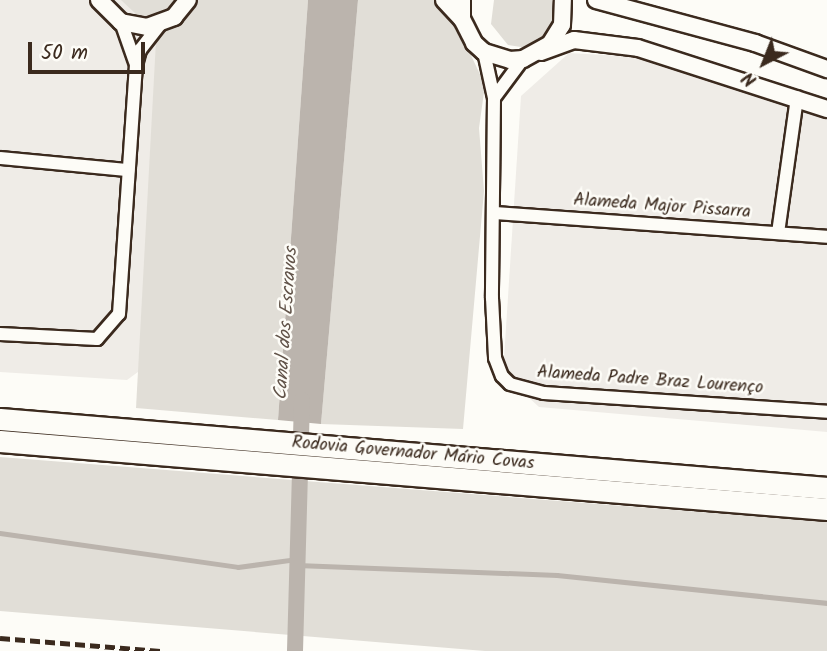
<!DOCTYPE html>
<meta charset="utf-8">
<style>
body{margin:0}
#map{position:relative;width:827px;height:651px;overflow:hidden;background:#fdfcf7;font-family:Kalam,sans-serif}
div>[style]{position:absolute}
.built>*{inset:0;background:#efece7}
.green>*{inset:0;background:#e1ded7}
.water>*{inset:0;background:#bbb4ad}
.stream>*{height:4.5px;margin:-2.25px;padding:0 2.25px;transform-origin:2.25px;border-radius:2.25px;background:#bbb4ad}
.canal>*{height:16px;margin:-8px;padding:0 8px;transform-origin:8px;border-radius:8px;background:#bbb4ad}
.roads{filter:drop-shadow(2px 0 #3b2a1e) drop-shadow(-2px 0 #3b2a1e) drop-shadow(0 2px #3b2a1e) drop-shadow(0 -2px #3b2a1e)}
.minor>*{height:12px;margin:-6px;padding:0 6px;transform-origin:6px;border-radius:6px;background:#fdfcf7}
.tertiary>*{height:16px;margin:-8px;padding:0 8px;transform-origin:8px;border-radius:8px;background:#fdfcf7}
.primary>*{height:21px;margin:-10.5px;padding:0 10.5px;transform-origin:10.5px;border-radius:10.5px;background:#fdfcf7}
.rail>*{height:4.5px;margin-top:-2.25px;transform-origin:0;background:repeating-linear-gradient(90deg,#3b2a1e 0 10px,transparent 0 15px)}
span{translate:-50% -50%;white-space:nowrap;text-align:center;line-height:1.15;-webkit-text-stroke:5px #fdfcf7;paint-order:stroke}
.street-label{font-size:18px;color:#3b2a1e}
.water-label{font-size:19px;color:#615349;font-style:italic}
.north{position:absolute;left:729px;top:28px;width:70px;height:70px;-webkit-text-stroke:5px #fdfcf7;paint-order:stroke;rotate:222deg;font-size:19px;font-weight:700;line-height:28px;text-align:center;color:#3b2a1e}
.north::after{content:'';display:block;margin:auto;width:24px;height:32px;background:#3b2a1e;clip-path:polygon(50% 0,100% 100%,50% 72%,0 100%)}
.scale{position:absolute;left:28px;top:42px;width:117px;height:32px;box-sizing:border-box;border:4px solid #3b2a1e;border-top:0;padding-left:9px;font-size:21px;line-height:24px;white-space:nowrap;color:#3b2a1e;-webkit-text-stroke:5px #fdfcf7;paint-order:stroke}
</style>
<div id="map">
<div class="built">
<div style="clip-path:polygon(0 0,180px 0,157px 358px,127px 380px,0 372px)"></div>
<div style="clip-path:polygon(569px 53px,639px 57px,827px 118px,827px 432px,539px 407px,503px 374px,521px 96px)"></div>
</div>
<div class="green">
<div style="clip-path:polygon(121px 0,183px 0,177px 9px,151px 19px,137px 15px)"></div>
<div style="clip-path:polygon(196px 0,308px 0,278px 420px,136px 408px,156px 41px)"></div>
<div style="clip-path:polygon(358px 0,445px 0,485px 85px,479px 128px,484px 191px,463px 429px,321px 424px)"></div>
<div style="clip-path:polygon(494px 0,557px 0,556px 33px,534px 49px,508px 45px,491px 24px)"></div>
<div style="clip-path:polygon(0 457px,827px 522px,827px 651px,485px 651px,0 611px)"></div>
</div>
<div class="water">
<div style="clip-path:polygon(308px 0,358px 0,321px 424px,278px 420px)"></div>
</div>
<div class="stream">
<div style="left:0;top:533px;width:240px;rotate:8.1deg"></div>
<div style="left:238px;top:567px;width:60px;rotate:-7.7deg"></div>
<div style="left:297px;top:565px;width:260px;rotate:2.2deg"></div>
<div style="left:557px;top:575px;width:271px;rotate:5.9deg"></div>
</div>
<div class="canal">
<div style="left:295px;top:651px;width:251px;rotate:-88.4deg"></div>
</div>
<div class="roads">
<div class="minor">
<div style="left:121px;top:22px;width:42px;rotate:70.7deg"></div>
<div style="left:484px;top:52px;width:47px;rotate:77.7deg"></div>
<div style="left:494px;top:98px;width:200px;rotate:90.6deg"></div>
<div style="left:492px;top:298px;width:60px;rotate:87.1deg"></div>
<div style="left:495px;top:358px;width:19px;rotate:69deg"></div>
<div style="left:502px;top:376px;width:11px;rotate:45deg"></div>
<div style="left:510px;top:384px;width:35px;rotate:15deg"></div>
<div style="left:544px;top:393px;width:284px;rotate:3.8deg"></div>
<div style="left:494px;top:98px;width:49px;rotate:-53.4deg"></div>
<div style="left:0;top:158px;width:129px;rotate:5.4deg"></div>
<div style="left:494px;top:213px;width:334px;rotate:4.1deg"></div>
<div style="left:778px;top:233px;width:137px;rotate:-82deg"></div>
<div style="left:0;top:334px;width:97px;rotate:3deg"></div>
<div style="left:97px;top:339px;width:33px;rotate:-49deg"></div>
<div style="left:119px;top:314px;width:250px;rotate:-86.1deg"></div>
<div style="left:136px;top:65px;width:16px;rotate:-75deg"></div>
<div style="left:140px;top:50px;width:33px;rotate:-52deg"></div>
</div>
<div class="tertiary">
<div style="left:99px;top:0;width:31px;rotate:45deg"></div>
<div style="left:121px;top:22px;width:26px;rotate:11deg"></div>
<div style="left:147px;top:27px;width:29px;rotate:-20deg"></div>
<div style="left:174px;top:17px;width:22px;rotate:-51deg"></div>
<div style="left:444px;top:0;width:26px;rotate:47deg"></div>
<div style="left:462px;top:0;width:19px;rotate:90deg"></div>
<div style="left:462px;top:19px;width:27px;rotate:63deg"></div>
<div style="left:474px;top:43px;width:13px;rotate:42deg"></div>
<div style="left:484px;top:52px;width:27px;rotate:17deg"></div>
<div style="left:510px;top:60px;width:13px;rotate:-4deg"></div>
<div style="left:523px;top:59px;width:31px;rotate:-29deg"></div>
<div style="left:550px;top:44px;width:22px;rotate:-58deg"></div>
<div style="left:562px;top:25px;width:25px;rotate:-88deg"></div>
<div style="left:596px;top:0;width:165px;rotate:15.1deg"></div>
<div style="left:755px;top:43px;width:77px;rotate:19.9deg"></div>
<div style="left:541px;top:52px;width:35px;rotate:-20deg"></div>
<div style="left:574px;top:40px;width:64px;rotate:7.1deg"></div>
<div style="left:638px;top:48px;width:199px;rotate:17.9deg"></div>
</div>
<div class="primary">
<div style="left:0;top:419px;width:830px;rotate:4.77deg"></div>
<div style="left:0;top:441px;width:830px;rotate:4.7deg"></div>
</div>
</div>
<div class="rail">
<div style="left:0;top:638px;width:164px;rotate:4.6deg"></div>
</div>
<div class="street-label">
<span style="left:662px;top:207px;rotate:4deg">Alameda Major Pissarra</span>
<span style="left:650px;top:381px;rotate:4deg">Alameda Padre Braz Lourenço</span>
<span style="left:413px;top:454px;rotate:5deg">Rodovia Governador Mário Covas</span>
</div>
<div class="water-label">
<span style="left:287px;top:324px;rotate:-86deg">Canal dos Escravos</span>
</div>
<div class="north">N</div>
<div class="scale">50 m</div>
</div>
